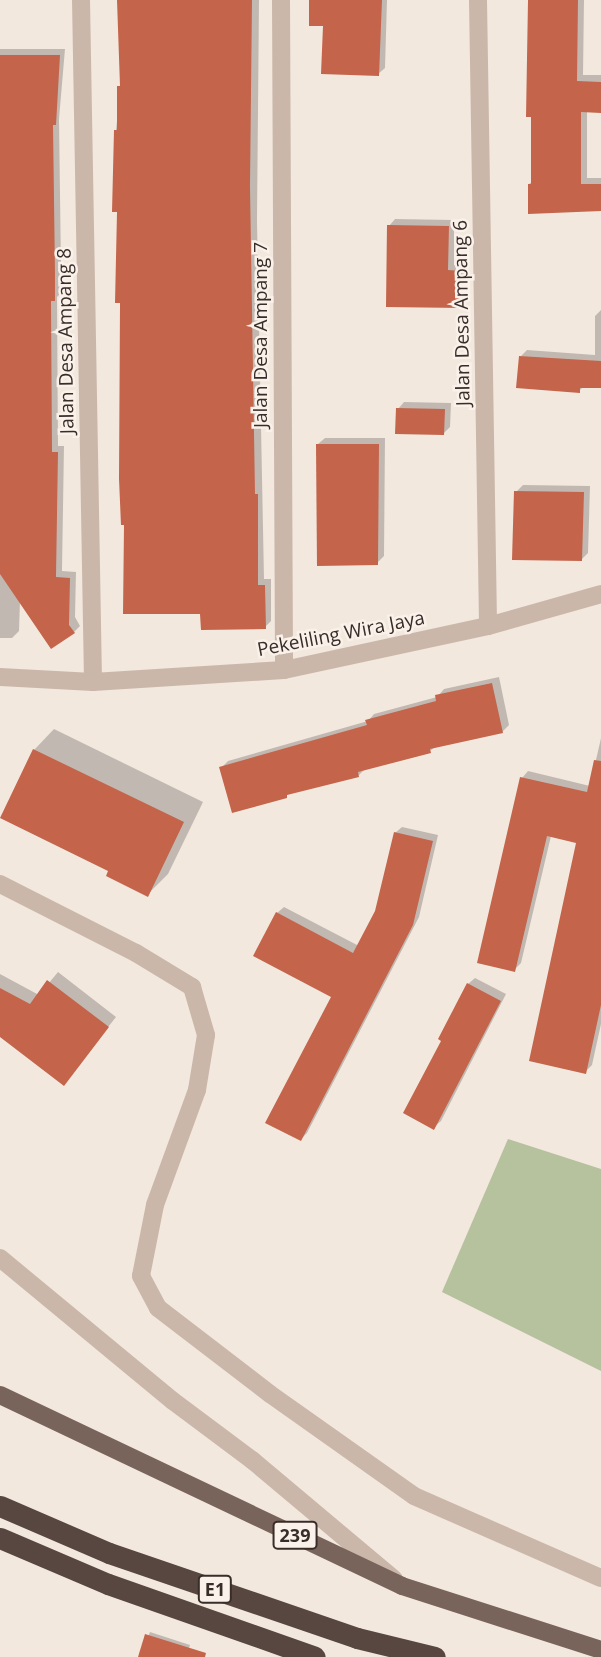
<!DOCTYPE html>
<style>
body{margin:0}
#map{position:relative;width:601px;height:1657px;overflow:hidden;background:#f2e8de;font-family:"Open Sans",sans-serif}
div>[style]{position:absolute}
.green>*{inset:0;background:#b6c19e}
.shadow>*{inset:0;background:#0003}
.building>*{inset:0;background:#c3644b}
.minor>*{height:18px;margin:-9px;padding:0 9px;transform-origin:9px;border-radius:9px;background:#cab7aa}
.primary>*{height:18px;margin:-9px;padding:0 9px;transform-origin:9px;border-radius:9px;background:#79645b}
.motorway>*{height:21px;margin:-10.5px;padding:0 10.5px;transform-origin:10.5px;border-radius:10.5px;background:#584741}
span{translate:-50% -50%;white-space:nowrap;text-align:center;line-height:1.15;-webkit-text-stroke:5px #faf2ea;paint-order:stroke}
.shield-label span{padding:2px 5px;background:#faf2ea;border:2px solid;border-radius:5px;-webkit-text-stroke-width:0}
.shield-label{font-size:18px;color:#382d29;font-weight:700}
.street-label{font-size:19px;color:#382d29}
</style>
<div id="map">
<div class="green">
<div style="clip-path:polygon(508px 1139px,601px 1169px,601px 1371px,442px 1292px)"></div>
</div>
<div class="shadow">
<div style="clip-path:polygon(118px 0,259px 0,257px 221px,264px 579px,271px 579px,271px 621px,265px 627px,202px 612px,126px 524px,116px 130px,121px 84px)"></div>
<div style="clip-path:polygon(310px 0,387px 0,385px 68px,378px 74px,325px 25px)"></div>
<div style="clip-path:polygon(530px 0,584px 0,583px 75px,601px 75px,601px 111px,587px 110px,587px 178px,601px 178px,601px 210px,529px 184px,532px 182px)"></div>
<div style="clip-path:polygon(0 49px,65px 49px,59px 119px,61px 267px,61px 293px,57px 297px,58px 446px,64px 446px,62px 571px,76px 572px,75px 617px,80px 626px,74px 632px,20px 601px,19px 631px,12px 638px,0 638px)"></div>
<div style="clip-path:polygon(395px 219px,454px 220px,454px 265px,468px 265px,468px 300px,461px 306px,389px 226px)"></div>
<div style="clip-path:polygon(601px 310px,601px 386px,584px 386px,579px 391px,521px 356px,527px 350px,595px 355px,595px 316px)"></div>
<div style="clip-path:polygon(404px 402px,451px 403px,450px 427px,443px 434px,398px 409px)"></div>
<div style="clip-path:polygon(325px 438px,385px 438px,384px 556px,377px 563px,318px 444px)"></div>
<div style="clip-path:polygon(523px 485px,590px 486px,588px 553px,581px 560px,516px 492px)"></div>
<div style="clip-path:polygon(499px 677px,509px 725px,502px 732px,435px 747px,430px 751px,366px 768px,358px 776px,291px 792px,286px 796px,221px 768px,228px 761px,368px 721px,374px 714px,437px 697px,444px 689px)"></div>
<div style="clip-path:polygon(54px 729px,203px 802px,168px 874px,148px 894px,111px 871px,34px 750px)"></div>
<div style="clip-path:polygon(601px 738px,601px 1024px,592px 1065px,585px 1072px,578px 842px,551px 836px,521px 963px,514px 970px,522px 778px,528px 771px,590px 786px)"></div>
<div style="clip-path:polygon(402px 827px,438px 835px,419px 917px,307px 1133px,301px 1139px,333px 996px,277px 913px,284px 907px,359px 946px,377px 912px,395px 833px)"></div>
<div style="clip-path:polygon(58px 972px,116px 1017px,64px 1083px,0 1031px,0 974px,39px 995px)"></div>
<div style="clip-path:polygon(475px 978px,506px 994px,441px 1121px,434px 1127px,444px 1040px,468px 984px)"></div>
<div style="clip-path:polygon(150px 1632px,190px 1645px,186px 1657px,140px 1657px)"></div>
</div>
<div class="building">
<div style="clip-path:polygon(117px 0,252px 0,250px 186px,255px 494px,258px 494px,258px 585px,265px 585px,266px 629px,201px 630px,200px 614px,123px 614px,124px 525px,121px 525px,119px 479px,120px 303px,115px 303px,117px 212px,112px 212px,114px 130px,117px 130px,117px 86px,120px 86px)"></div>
<div style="clip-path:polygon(309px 0,382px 0,379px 76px,321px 74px,323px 26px,309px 26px)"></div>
<div style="clip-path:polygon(528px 0,578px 0,577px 81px,601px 82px,601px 113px,581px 112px,581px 184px,601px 184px,601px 211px,528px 214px,528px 184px,531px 184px,531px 117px,526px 117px)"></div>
<div style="clip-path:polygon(0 55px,60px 55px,56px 125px,53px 125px,55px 274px,55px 301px,51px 301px,52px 452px,58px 452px,56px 577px,70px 578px,69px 625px,75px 633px,51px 649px,0 574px)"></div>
<div style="clip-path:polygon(387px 225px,449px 226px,448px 270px,462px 271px,462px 308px,386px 307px)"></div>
<div style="clip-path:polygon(519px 356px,601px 361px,601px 388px,580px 388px,580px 393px,516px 388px)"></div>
<div style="clip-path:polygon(396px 408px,445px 409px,444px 435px,395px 434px)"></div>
<div style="clip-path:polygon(316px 444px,379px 444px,378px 565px,317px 566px)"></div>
<div style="clip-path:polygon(514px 491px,584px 492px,582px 561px,512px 560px)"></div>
<div style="clip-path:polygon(492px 683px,503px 733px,430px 749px,431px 753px,358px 772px,359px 777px,287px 795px,287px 798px,232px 813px,219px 767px,367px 725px,365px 720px,436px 701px,435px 695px)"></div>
<div style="clip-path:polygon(33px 749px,184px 822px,148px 897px,106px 876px,108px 871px,0 818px)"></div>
<div style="clip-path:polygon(594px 760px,601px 761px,601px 1005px,586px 1074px,529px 1061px,576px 843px,547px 836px,515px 972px,477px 963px,520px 777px,587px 792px)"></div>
<div style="clip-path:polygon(394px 832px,433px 841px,413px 925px,301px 1141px,265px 1123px,331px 997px,253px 956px,276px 912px,353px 953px,375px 911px)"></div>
<div style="clip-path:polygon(47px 980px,109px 1027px,64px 1086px,0 1037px,0 988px,30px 1004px)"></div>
<div style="clip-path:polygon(467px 983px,501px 1001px,434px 1130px,403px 1113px,441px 1041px,438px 1039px)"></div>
<div style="clip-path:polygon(145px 1634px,206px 1653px,205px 1657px,138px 1657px)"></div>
</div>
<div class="minor">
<div style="left:81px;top:0;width:682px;rotate:88.99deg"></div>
<div style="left:281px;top:0;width:670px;rotate:89.74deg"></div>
<div style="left:478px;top:0;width:626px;rotate:89.08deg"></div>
<div style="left:0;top:677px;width:93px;rotate:3.1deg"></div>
<div style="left:93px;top:682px;width:191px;rotate:-3.6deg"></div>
<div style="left:284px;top:670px;width:209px;rotate:-12.2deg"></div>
<div style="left:488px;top:626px;width:117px;rotate:-15.8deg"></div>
<div style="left:0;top:884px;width:153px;rotate:26.9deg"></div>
<div style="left:136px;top:953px;width:66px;rotate:31.3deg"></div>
<div style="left:192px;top:987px;width:50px;rotate:73.7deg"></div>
<div style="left:206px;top:1035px;width:56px;rotate:99.3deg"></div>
<div style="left:197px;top:1090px;width:122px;rotate:110.1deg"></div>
<div style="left:155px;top:1205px;width:72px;rotate:101.2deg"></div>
<div style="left:141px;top:1276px;width:36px;rotate:62deg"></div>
<div style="left:158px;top:1308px;width:141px;rotate:37.5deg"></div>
<div style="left:270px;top:1394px;width:176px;rotate:35.3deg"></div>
<div style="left:414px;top:1496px;width:204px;rotate:23.7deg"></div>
<div style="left:0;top:1258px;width:224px;rotate:39.6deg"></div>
<div style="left:173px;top:1401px;width:99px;rotate:36.8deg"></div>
<div style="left:252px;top:1460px;width:185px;rotate:40deg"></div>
</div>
<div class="primary">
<div style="left:0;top:1395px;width:445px;rotate:25.4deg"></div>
<div style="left:402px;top:1586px;width:209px;rotate:17.8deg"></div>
</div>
<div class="motorway">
<div style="left:0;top:1506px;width:119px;rotate:23.3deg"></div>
<div style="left:109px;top:1553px;width:262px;rotate:18.9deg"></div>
<div style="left:357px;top:1638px;width:80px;rotate:13.7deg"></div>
<div style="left:0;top:1538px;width:117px;rotate:23.1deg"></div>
<div style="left:108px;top:1584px;width:219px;rotate:19.4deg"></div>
</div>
<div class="shield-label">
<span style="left:295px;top:1535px">239</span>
<span style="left:215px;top:1589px">E1</span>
</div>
<div class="street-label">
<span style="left:462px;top:313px;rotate:-91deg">Jalan Desa Ampang 6</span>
<span style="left:261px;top:335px;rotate:-90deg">Jalan Desa Ampang 7</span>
<span style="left:66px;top:341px;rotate:-91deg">Jalan Desa Ampang 8</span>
<span style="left:341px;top:634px;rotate:-11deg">Pekeliling Wira Jaya</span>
</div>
</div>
